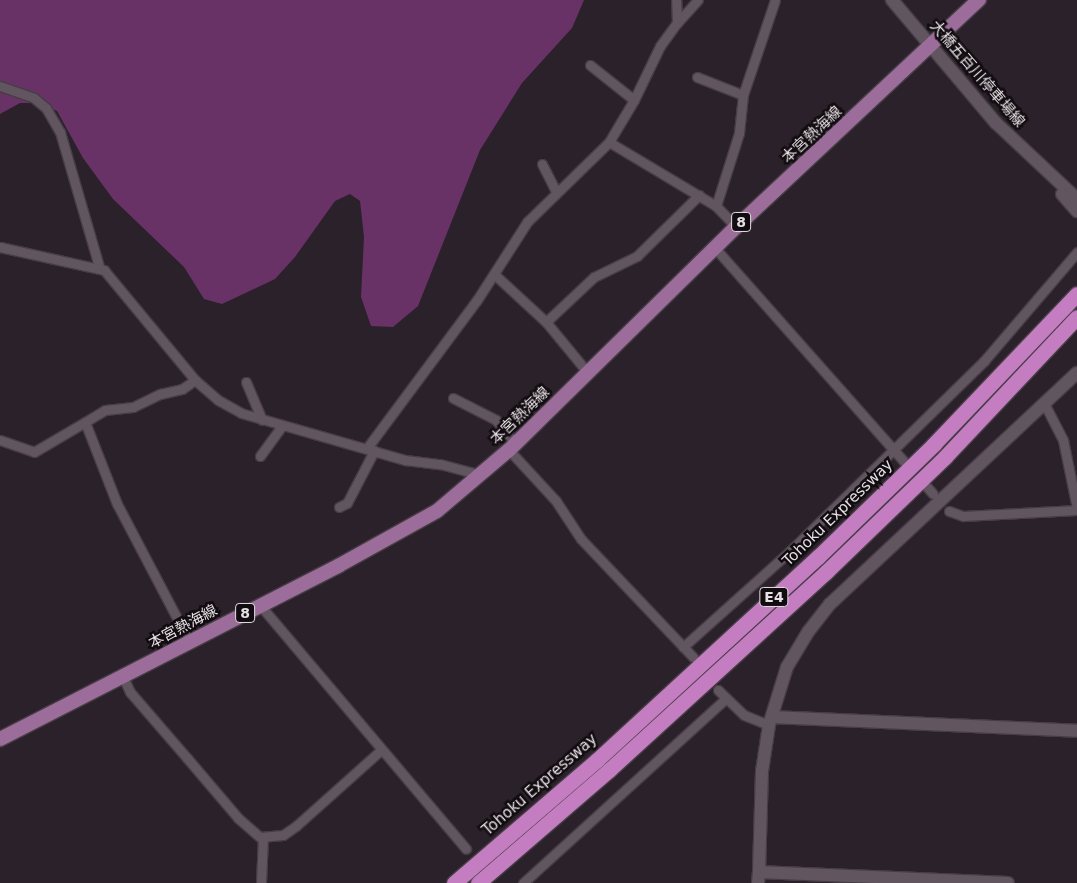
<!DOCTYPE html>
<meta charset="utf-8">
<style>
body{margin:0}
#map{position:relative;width:1077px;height:883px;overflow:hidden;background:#2b212a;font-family:"DejaVu Sans","Noto Sans JP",sans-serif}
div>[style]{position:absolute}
.forest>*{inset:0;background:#683266}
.roads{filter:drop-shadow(1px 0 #463d45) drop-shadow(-1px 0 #463d45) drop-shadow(0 1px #463d45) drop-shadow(0 -1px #463d45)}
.street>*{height:9px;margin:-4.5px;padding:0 4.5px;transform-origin:4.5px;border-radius:4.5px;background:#615560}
.secondary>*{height:12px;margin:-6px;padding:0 6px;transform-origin:6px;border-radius:6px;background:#615560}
.primary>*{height:14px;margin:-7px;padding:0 7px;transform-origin:7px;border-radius:7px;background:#9c6d9a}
.highway>*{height:15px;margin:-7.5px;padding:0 7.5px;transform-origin:7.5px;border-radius:7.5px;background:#c47dc0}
span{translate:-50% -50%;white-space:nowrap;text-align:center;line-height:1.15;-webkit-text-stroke:5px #110c10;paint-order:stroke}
.shield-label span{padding:1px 4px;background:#110c10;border:1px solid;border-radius:4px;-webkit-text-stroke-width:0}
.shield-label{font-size:14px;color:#e6dfe5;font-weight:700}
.street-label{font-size:15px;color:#e6dfe5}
</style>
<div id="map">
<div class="forest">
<div style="clip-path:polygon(0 0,584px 0,572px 28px,522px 83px,480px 150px,418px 306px,393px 327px,371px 326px,361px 297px,364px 237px,360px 201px,350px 194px,335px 201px,295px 257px,275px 279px,222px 304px,204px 299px,184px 267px,113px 199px,83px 158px,57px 111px,39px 103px,20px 103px,0 114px)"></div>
</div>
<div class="roads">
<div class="street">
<div style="left:677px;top:23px;width:31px;rotate:-48deg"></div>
<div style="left:590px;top:65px;width:56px;rotate:38.5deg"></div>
<div style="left:697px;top:77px;width:49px;rotate:21.4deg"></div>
<div style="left:0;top:86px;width:36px;rotate:19deg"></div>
<div style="left:34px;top:98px;width:16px;rotate:40deg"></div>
<div style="left:46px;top:108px;width:28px;rotate:60deg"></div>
<div style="left:60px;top:132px;width:140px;rotate:73.8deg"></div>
<div style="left:609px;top:142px;width:125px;rotate:30.9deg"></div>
<div style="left:716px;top:206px;width:29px;rotate:46deg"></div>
<div style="left:542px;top:164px;width:30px;rotate:63deg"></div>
<div style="left:716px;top:206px;width:77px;rotate:-72.5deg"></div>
<div style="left:739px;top:133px;width:38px;rotate:-84deg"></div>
<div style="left:743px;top:95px;width:100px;rotate:-71.4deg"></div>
<div style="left:0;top:247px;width:107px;rotate:12.5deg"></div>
<div style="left:104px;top:270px;width:143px;rotate:50.4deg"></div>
<div style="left:195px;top:380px;width:30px;rotate:41deg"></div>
<div style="left:218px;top:400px;width:26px;rotate:29deg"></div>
<div style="left:241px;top:413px;width:171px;rotate:16deg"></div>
<div style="left:405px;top:460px;width:35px;rotate:7deg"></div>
<div style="left:440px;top:464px;width:42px;rotate:15deg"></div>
<div style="left:715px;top:248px;width:286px;rotate:48.5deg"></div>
<div style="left:494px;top:274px;width:71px;rotate:42.7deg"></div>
<div style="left:546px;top:322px;width:66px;rotate:50.5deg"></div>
<div style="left:546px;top:322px;width:66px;rotate:-43.2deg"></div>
<div style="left:594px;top:277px;width:48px;rotate:-26deg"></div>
<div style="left:637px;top:256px;width:87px;rotate:-44.5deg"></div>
<div style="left:246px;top:382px;width:41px;rotate:67.2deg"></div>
<div style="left:453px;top:398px;width:48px;rotate:27.1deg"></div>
<div style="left:496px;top:420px;width:31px;rotate:50deg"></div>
<div style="left:1044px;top:403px;width:42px;rotate:62.8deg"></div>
<div style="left:1063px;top:440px;width:69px;rotate:78.4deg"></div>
<div style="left:0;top:440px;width:36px;rotate:19deg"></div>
<div style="left:34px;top:452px;width:59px;rotate:-30.5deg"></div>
<div style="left:367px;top:448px;width:184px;rotate:-53.4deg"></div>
<div style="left:477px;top:300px;width:93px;rotate:-57.3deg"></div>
<div style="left:527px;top:222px;width:115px;rotate:-44.3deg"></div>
<div style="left:609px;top:142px;width:49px;rotate:-59.2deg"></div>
<div style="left:634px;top:100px;width:60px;rotate:-64.3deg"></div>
<div style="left:660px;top:46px;width:29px;rotate:-54deg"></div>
<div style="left:677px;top:23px;width:23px;rotate:-92deg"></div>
<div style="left:509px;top:450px;width:69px;rotate:47.3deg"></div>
<div style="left:556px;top:501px;width:45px;rotate:56.7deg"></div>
<div style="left:581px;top:539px;width:163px;rotate:46.5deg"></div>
<div style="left:260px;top:456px;width:37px;rotate:-54deg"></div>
<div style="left:927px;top:487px;width:9px;rotate:49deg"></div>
<div style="left:339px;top:507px;width:9px;rotate:-27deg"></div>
<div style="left:347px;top:503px;width:59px;rotate:-62.6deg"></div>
<div style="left:949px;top:511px;width:15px;rotate:20deg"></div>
<div style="left:963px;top:516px;width:114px;rotate:-3deg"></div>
<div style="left:260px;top:605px;width:319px;rotate:49.8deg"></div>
<div style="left:189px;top:641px;width:155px;rotate:-117.7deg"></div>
<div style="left:117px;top:504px;width:88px;rotate:-111.3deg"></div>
<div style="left:85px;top:422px;width:23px;rotate:-31deg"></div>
<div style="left:105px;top:410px;width:28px;rotate:-6deg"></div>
<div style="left:133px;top:407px;width:30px;rotate:-26deg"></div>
<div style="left:160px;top:394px;width:23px;rotate:-13deg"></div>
<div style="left:182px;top:389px;width:16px;rotate:-35deg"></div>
<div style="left:683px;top:647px;width:144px;rotate:-41.9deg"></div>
<div style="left:790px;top:551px;width:272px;rotate:-44.4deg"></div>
<div style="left:984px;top:361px;width:143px;rotate:-49.5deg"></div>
<div style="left:123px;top:677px;width:17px;rotate:65deg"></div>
<div style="left:130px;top:692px;width:87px;rotate:49.2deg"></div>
<div style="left:187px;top:758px;width:79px;rotate:49.6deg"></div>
<div style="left:238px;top:818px;width:29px;rotate:41deg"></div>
<div style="left:260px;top:837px;width:23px;rotate:-5deg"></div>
<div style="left:283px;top:835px;width:16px;rotate:-35deg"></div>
<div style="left:296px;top:826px;width:114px;rotate:-41.8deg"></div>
<div style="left:718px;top:690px;width:36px;rotate:44deg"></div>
<div style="left:744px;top:715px;width:27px;rotate:22deg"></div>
<div style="left:261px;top:883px;width:45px;rotate:-87.5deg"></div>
<div style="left:523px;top:883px;width:273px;rotate:-42.3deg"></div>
</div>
<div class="secondary">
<div style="left:892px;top:0;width:161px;rotate:49.8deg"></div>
<div style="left:996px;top:123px;width:111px;rotate:43.2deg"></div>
<div style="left:1062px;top:194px;width:23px;rotate:49deg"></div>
<div style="left:772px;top:717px;width:305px;rotate:2.6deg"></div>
<div style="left:759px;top:872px;width:101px;rotate:-88.3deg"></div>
<div style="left:762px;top:771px;width:47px;rotate:-81.3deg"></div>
<div style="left:769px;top:725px;width:61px;rotate:-72.8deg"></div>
<div style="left:787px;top:667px;width:41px;rotate:-59deg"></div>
<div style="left:808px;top:632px;width:36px;rotate:-52deg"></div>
<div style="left:830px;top:604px;width:338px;rotate:-43.1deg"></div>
<div style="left:758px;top:883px;width:11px;rotate:-85deg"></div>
<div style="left:759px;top:872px;width:249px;rotate:2.5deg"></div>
</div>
<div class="primary">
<div style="left:0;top:739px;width:380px;rotate:-27.1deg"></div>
<div style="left:338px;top:566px;width:113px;rotate:-29.1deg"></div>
<div style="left:437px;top:511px;width:94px;rotate:-40.3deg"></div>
<div style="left:509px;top:450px;width:318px;rotate:-44.5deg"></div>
<div style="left:736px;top:227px;width:333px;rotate:-43.1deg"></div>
</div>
<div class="highway">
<div style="left:454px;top:883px;width:189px;rotate:-40.7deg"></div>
<div style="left:597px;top:760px;width:300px;rotate:-42.6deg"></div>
<div style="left:818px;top:557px;width:162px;rotate:-44.2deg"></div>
<div style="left:934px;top:444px;width:207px;rotate:-46.4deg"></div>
<div style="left:478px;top:883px;width:173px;rotate:-40.8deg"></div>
<div style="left:609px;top:770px;width:294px;rotate:-42.4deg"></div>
<div style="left:826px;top:572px;width:165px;rotate:-44deg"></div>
<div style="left:945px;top:457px;width:192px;rotate:-46.7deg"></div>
</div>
</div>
<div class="shield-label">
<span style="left:741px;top:222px">8</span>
<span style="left:774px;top:597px">E4</span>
<span style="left:245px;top:613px">8</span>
</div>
<div class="street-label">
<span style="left:977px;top:74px;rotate:49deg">大橋五百川停車場線</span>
<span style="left:812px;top:135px;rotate:-43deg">本宮熱海線</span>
<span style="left:520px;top:416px;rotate:-44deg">本宮熱海線</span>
<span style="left:838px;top:513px;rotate:-44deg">Tohoku Expressway</span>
<span style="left:183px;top:627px;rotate:-28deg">本宮熱海線</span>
<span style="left:540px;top:785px;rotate:-41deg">Tohoku Expressway</span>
</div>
</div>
